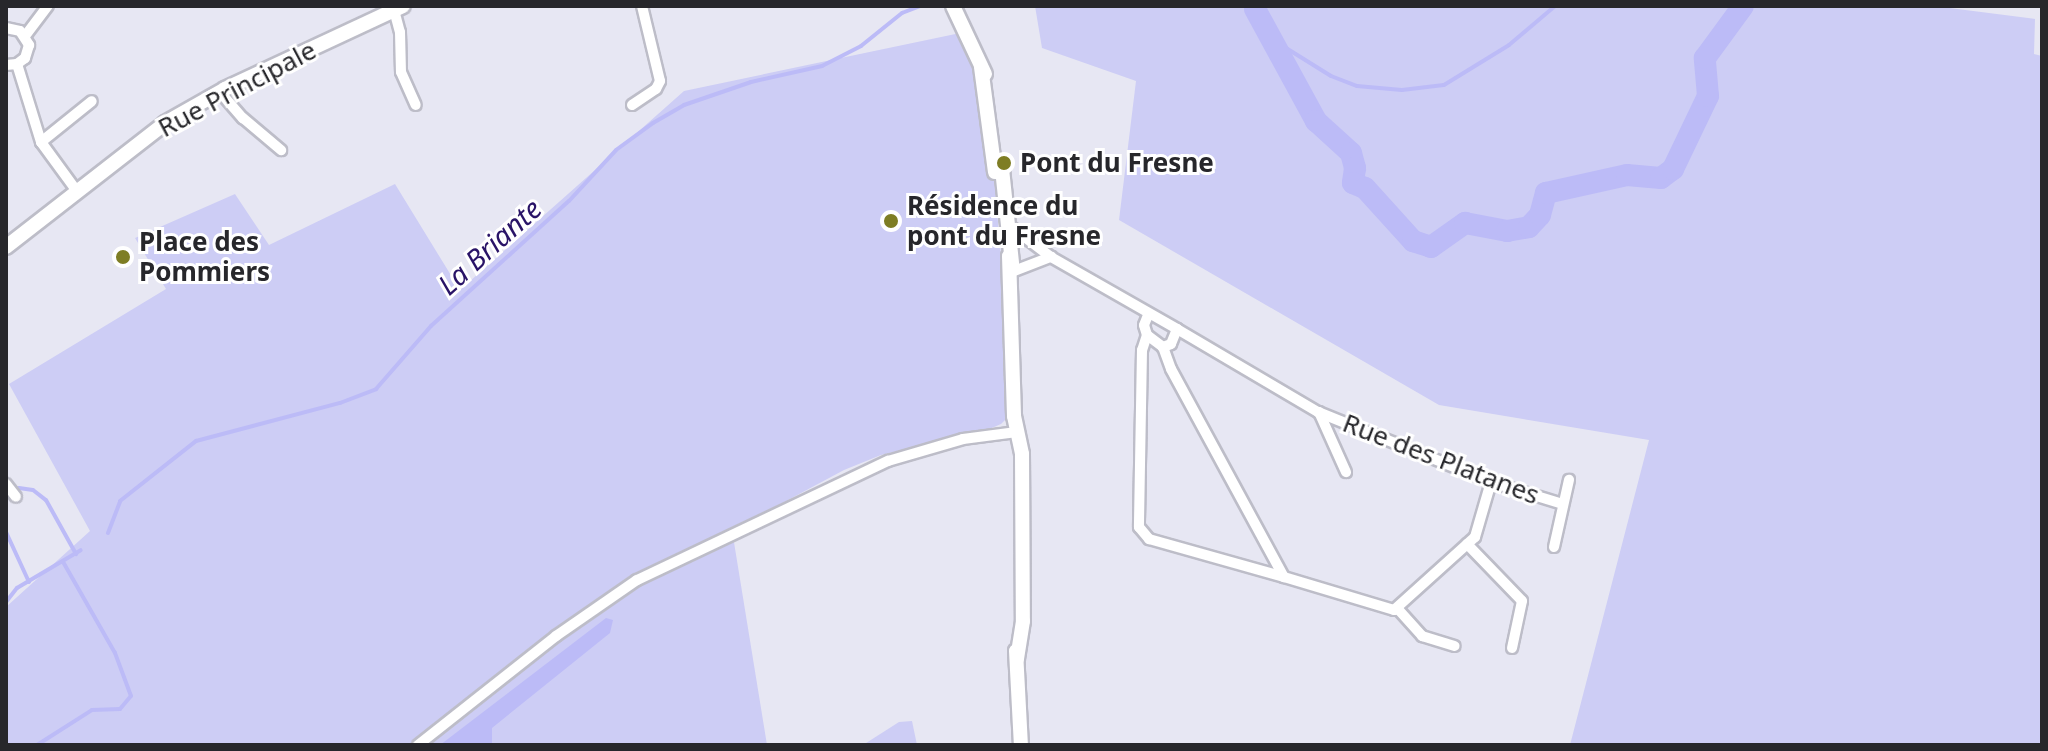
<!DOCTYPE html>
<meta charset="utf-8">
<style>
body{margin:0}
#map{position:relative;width:2048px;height:751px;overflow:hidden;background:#e7e7f3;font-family:"Noto Sans",sans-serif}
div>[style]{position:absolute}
.green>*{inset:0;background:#cdcdf5}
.water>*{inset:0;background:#bcbbf7}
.stream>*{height:4px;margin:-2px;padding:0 2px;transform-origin:2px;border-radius:2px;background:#bcbbf7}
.river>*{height:22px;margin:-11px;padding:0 11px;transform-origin:11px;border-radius:11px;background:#bcbbf7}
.roads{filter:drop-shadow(2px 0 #bdbdc8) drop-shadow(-2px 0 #bdbdc8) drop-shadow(0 2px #bdbdc8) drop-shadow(0 -2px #bdbdc8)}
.street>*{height:10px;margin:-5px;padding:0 5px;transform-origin:5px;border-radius:5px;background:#fff}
.secondary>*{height:14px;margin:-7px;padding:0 7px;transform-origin:7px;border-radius:7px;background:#fff}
.dots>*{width:22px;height:22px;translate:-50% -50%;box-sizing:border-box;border:4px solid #fff;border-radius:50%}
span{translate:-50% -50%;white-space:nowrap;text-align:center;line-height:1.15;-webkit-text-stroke:6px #fff;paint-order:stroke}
.street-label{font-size:26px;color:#27272b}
.poi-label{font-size:26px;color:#27272b;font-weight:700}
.left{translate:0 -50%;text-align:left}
.water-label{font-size:28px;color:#291367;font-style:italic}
.frame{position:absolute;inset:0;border:8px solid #27272b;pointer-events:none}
</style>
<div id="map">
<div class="green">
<div style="clip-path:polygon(1035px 6px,1934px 6px,2035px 19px,2034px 54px,2042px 56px,2042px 745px,1570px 745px,1649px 440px,1439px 405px,1119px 220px,1136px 81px,1042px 48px)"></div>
<div style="clip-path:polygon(965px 32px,988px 108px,1005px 302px,1010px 415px,1001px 424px,987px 430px,881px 455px,844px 470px,732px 530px,767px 745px,6px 745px,6px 607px,90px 531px,9px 384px,166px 289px,135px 238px,235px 194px,269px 245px,395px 184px,460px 290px,684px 91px)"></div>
<div style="clip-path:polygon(912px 721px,917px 745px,863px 745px,899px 722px)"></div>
</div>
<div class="water">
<div style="clip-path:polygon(606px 618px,613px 620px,610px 633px,492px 728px,492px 745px,440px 745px)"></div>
</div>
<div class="stream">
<div style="left:1252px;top:6px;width:54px;rotate:51deg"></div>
<div style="left:1286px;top:48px;width:53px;rotate:31.9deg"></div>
<div style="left:1331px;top:76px;width:28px;rotate:21deg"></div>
<div style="left:1357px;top:86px;width:45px;rotate:5.1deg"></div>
<div style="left:1402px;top:90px;width:42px;rotate:-6.8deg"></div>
<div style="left:1444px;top:85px;width:76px;rotate:-31.6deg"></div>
<div style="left:1509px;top:45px;width:60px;rotate:-40.3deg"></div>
<div style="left:6px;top:498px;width:16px;rotate:-38deg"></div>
<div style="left:19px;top:488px;width:14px;rotate:8deg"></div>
<div style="left:33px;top:490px;width:16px;rotate:38deg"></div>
<div style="left:46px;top:500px;width:62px;rotate:60.9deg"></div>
<div style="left:6px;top:532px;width:55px;rotate:65.3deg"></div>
<div style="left:108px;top:533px;width:34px;rotate:-69deg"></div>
<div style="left:120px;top:501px;width:97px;rotate:-38.3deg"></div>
<div style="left:196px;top:441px;width:149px;rotate:-14.8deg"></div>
<div style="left:340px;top:403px;width:39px;rotate:-21deg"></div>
<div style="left:376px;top:389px;width:84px;rotate:-48.9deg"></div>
<div style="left:431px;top:326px;width:186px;rotate:-42.2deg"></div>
<div style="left:569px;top:201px;width:69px;rotate:-47.3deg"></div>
<div style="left:616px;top:150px;width:46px;rotate:-36.1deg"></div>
<div style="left:653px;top:123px;width:36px;rotate:-30deg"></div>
<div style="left:684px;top:105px;width:71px;rotate:-18.9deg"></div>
<div style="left:751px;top:82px;width:73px;rotate:-12.7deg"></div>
<div style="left:822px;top:66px;width:44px;rotate:-27.1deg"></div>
<div style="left:861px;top:46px;width:53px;rotate:-38.8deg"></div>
<div style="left:902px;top:13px;width:19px;rotate:-21deg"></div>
<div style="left:6px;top:602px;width:18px;rotate:-52deg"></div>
<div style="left:17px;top:588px;width:74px;rotate:-30.7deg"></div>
<div style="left:37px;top:745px;width:65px;rotate:-32.5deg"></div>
<div style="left:92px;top:710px;width:28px;rotate:-2deg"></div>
<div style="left:120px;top:709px;width:17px;rotate:-50deg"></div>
<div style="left:131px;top:696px;width:46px;rotate:-110.4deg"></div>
<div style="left:115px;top:653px;width:105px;rotate:-119.7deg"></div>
</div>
<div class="river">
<div style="left:1255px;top:9px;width:128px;rotate:61.4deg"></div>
<div style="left:1316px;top:121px;width:47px;rotate:42.4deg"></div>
<div style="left:1351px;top:153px;width:16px;rotate:75deg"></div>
<div style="left:1355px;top:168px;width:15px;rotate:98deg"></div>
<div style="left:1353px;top:183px;width:13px;rotate:23deg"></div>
<div style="left:1365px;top:188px;width:72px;rotate:47.8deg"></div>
<div style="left:1413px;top:241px;width:19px;rotate:18deg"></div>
<div style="left:1431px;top:247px;width:42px;rotate:-35.2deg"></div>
<div style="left:1465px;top:223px;width:43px;rotate:10.8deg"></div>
<div style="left:1507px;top:231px;width:22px;rotate:-10deg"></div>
<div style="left:1529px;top:227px;width:16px;rotate:-47deg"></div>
<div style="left:1540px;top:215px;width:23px;rotate:-75deg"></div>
<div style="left:1546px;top:193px;width:83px;rotate:-12.5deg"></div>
<div style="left:1627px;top:175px;width:34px;rotate:5deg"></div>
<div style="left:1661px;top:178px;width:15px;rotate:-37deg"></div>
<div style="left:1673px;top:169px;width:81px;rotate:-64.4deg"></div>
<div style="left:1708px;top:96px;width:38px;rotate:-95deg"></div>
<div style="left:1705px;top:58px;width:64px;rotate:-53.8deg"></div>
</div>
<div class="roads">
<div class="street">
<div style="left:394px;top:10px;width:23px;rotate:75deg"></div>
<div style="left:400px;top:32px;width:40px;rotate:88.6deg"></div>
<div style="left:401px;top:72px;width:36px;rotate:66deg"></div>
<div style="left:6px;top:28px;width:14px;rotate:12deg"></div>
<div style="left:20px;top:31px;width:17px;rotate:57deg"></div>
<div style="left:29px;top:45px;width:14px;rotate:107deg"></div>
<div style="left:25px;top:58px;width:10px;rotate:143deg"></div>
<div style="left:17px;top:64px;width:11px;rotate:175deg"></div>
<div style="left:25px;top:36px;width:38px;rotate:-53deg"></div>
<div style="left:17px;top:64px;width:82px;rotate:72.9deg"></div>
<div style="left:41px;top:142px;width:59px;rotate:53.9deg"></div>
<div style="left:220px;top:92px;width:35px;rotate:49deg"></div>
<div style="left:243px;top:118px;width:50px;rotate:40.1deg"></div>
<div style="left:632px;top:105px;width:29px;rotate:-34deg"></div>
<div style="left:656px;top:89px;width:9px;rotate:-63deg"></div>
<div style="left:660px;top:81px;width:77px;rotate:-103.5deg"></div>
<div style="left:41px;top:142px;width:65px;rotate:-38.8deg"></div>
<div style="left:1006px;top:223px;width:56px;rotate:37.1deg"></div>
<div style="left:1051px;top:257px;width:145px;rotate:29.7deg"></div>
<div style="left:1177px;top:329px;width:16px;rotate:112deg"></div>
<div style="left:1171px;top:344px;width:9px;rotate:159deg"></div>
<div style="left:1163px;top:347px;width:20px;rotate:-143deg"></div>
<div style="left:1147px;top:335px;width:10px;rotate:-107deg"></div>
<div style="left:1144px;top:325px;width:11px;rotate:-68deg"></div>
<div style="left:1014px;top:271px;width:40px;rotate:-21deg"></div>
<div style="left:1177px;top:329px;width:164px;rotate:30.5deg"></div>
<div style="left:1318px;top:412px;width:187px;rotate:22deg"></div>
<div style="left:1491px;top:482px;width:75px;rotate:17deg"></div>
<div style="left:1147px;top:335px;width:16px;rotate:108deg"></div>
<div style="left:1142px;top:350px;width:177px;rotate:91deg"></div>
<div style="left:1139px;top:527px;width:16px;rotate:50deg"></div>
<div style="left:1149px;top:539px;width:140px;rotate:15.7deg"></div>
<div style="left:1163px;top:347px;width:23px;rotate:70deg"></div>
<div style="left:1171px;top:369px;width:237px;rotate:61.5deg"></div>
<div style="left:1284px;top:577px;width:115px;rotate:16.7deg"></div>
<div style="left:1394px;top:610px;width:109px;rotate:-42deg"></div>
<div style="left:1475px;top:537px;width:57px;rotate:-73.8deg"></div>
<div style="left:1319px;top:412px;width:66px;rotate:65.8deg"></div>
<div style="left:6px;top:484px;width:16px;rotate:52deg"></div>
<div style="left:1467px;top:544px;width:79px;rotate:46deg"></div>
<div style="left:1522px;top:601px;width:48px;rotate:102deg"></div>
<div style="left:1554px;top:547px;width:69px;rotate:-77.4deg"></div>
<div style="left:1397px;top:608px;width:38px;rotate:48deg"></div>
<div style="left:1422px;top:636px;width:34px;rotate:17deg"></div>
<div style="left:418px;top:745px;width:176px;rotate:-38.3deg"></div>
<div style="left:556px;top:636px;width:98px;rotate:-34.7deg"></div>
<div style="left:637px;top:580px;width:278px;rotate:-25.4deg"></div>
<div style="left:888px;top:461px;width:78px;rotate:-16.3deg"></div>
<div style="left:963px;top:439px;width:54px;rotate:-7.4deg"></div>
</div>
<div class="secondary">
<div style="left:953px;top:6px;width:75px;rotate:64.8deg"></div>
<div style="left:981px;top:67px;width:106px;rotate:82.4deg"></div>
<div style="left:996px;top:163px;width:8px;rotate:45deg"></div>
<div style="left:1002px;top:169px;width:95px;rotate:83.9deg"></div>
<div style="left:6px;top:247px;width:202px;rotate:-37.9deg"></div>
<div style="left:165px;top:123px;width:69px;rotate:-29.5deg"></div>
<div style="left:225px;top:89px;width:196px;rotate:-25deg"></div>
<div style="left:1009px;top:256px;width:160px;rotate:88.2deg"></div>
<div style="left:1014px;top:416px;width:39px;rotate:78deg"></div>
<div style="left:1022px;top:454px;width:167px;rotate:89.7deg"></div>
<div style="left:1023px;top:621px;width:39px;rotate:99deg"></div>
<div style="left:1016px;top:651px;width:94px;rotate:87deg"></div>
</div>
</div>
<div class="dots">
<div style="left:1004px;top:163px;background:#7e7d24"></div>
<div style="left:891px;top:221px;background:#7e7d24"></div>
<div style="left:123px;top:257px;background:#7e7d24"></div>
</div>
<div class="street-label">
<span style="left:237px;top:89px;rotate:-28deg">Rue Principale</span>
<span style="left:1441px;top:459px;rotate:21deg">Rue des Platanes</span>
</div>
<div class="poi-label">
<span class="left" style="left:1020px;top:163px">Pont du Fresne</span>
<span class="left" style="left:907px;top:221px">Résidence du<br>pont du Fresne</span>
<span class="left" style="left:139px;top:257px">Place des<br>Pommiers</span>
</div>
<div class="water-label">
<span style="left:489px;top:246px;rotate:-42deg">La Briante</span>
</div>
<div class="frame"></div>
</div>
